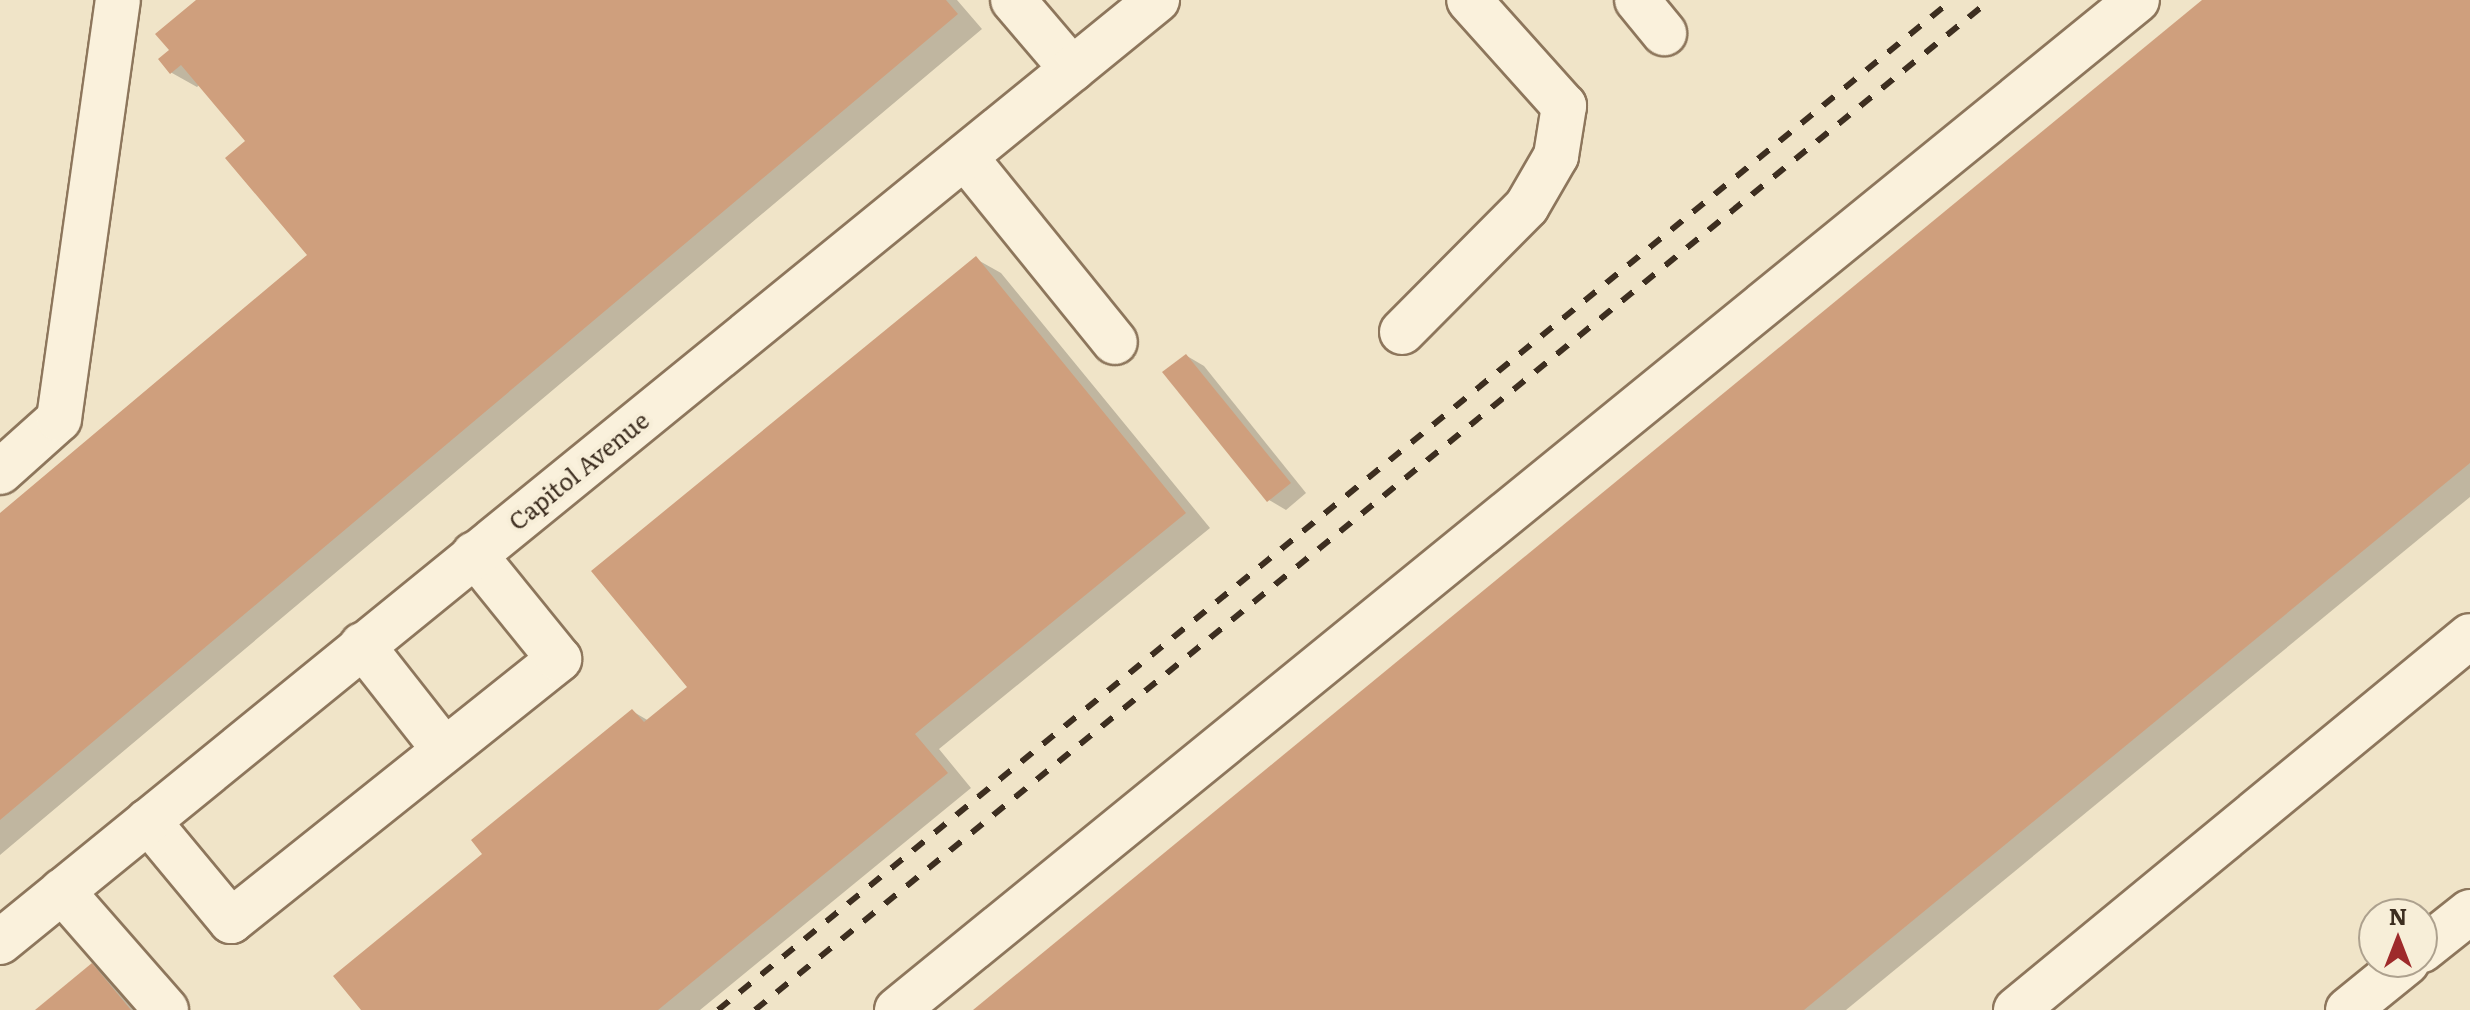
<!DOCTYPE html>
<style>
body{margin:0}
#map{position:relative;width:2470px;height:1010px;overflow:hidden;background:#f0e4c8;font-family:Literata,serif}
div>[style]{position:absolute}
.shadow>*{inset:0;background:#0003}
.building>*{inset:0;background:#cf9f7d}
.roads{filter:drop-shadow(2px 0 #8d765c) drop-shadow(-2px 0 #8d765c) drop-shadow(0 2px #8d765c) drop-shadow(0 -2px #8d765c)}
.minor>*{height:44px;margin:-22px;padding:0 22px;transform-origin:22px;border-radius:22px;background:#faf1dc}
.rail>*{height:6px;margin-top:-3px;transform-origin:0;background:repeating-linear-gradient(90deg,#3d2e20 0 14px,transparent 0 28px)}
span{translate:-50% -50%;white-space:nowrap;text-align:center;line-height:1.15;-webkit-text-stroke:8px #f7eed8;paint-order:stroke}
.street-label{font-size:24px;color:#3d2e20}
.north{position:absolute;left:2358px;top:898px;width:80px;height:80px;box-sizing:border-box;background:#f7eed8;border:2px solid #ada18e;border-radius:50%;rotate:0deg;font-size:22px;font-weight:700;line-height:32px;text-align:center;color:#3d2e20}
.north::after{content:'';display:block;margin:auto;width:28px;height:36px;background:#9e2a2b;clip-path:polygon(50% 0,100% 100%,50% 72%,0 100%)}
</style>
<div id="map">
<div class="shadow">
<div style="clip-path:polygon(199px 0,957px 0,982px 29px,0 855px,0 515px,310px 255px,248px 141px,200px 84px,197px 87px,172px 73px,161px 59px,172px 50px)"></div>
<div style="clip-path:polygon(2206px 0,2470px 0,2470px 497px,1846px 1010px,976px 1010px)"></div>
<div style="clip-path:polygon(976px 259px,1001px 273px,1210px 528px,939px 749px,971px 788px,700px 1010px,364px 1010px,485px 854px,632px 711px,649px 721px,690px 688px)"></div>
<div style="clip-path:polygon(1187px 356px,1204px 366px,1306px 493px,1286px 510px,1269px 500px)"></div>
<div style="clip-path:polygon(93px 966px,118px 980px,142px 1010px,39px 1010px)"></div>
</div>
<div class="building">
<div style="clip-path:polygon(196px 0,946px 0,958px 14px,0 820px,0 513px,307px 255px,225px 158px,245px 141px,181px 65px,170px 74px,158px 59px,169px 50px,155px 34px)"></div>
<div style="clip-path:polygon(2202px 0,2470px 0,2470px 463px,1804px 1010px,973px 1010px)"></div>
<div style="clip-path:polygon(976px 256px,1186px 513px,915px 734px,948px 773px,658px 1010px,361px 1010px,333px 976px,482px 854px,471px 840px,632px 709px,644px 722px,687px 687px,591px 571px)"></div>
<div style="clip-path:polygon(1186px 354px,1291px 483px,1267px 502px,1162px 372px)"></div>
<div style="clip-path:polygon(92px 963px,131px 1010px,35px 1010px)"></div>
</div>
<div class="roads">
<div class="minor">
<div style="left:1013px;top:0;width:91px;rotate:49.5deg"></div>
<div style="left:1637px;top:0;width:43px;rotate:50.7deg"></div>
<div style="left:965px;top:157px;width:238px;rotate:51deg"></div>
<div style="left:1402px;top:332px;width:177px;rotate:-45.2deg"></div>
<div style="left:1527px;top:206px;width:58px;rotate:-59.9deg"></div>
<div style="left:1556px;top:156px;width:51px;rotate:-80.9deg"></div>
<div style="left:1564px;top:106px;width:142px;rotate:-131.9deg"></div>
<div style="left:0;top:472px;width:79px;rotate:-41.9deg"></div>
<div style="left:59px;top:419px;width:423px;rotate:-82deg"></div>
<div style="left:362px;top:645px;width:131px;rotate:51.8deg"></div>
<div style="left:148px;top:821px;width:130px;rotate:50.3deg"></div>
<div style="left:231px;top:921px;width:420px;rotate:-38.6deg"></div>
<div style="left:559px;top:659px;width:135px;rotate:-129deg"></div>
<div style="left:62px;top:891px;width:158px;rotate:48.8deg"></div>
<div style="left:0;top:942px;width:1492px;rotate:-39.15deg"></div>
<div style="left:2422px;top:950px;width:61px;rotate:-38.4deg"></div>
<div style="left:897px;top:1010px;width:1599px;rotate:-39.16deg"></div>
<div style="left:2016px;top:1010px;width:588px;rotate:-39.48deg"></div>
<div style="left:2348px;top:1010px;width:76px;rotate:-39.1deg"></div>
</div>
</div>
<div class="rail">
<div style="left:718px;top:1010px;width:1595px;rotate:-39.3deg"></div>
<div style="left:755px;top:1010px;width:1595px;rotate:-39.28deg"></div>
</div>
<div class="street-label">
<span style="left:578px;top:470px;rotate:-39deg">Capitol Avenue</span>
</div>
<div class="north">N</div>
</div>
